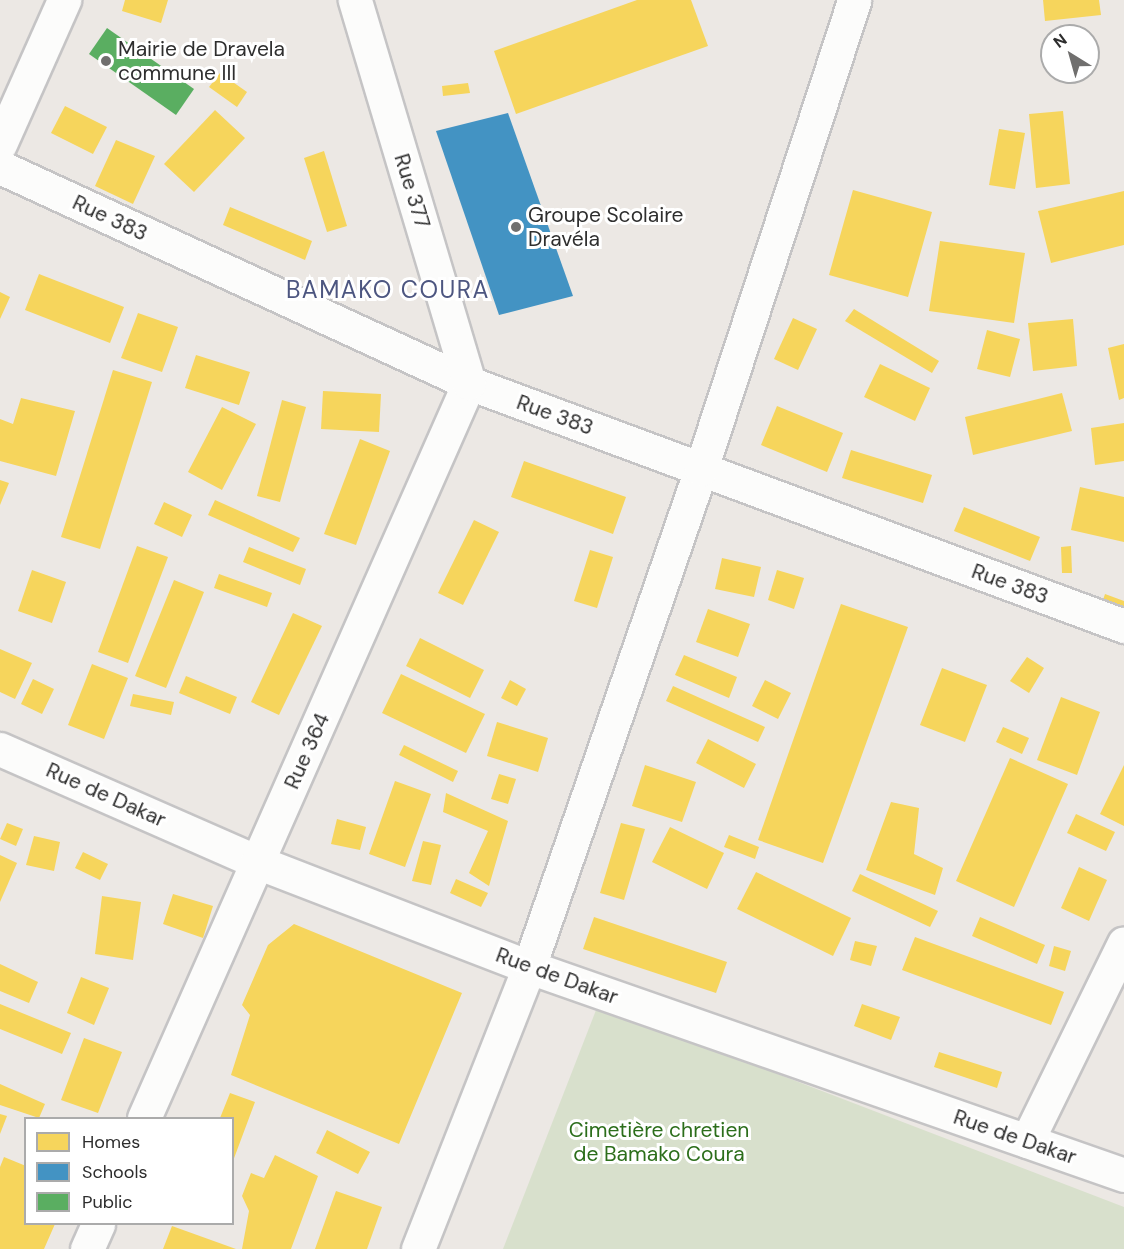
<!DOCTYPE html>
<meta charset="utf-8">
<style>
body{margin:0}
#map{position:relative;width:1124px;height:1249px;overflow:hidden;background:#ece8e4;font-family:"DM Sans",sans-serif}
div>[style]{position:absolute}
.cemetery>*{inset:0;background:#d8e0cc}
.homes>*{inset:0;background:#f6d55c}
.schools>*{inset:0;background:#4393c3}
.public>*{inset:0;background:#5aae61}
.roads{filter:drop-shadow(2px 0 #c5c4c5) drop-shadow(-2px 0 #c5c4c5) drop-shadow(0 2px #c5c4c5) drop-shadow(0 -2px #c5c4c5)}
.minor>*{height:33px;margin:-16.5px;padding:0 16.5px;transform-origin:16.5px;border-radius:16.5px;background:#fcfcfb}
.dots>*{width:16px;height:16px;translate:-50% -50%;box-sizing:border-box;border:3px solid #fff;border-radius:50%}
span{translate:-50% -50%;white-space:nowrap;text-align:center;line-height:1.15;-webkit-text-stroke:6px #fff;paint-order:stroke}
.poi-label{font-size:21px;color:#2e2e2e}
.left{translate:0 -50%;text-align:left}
.street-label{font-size:21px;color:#2e2e2e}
.park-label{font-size:21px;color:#2c6e1b}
.quarter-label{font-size:24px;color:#4d5680;letter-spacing:1.5px}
.legend{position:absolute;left:24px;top:1117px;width:210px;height:108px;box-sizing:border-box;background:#fff;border:2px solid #ababab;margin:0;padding:8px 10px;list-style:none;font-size:18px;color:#2e2e2e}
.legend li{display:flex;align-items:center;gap:12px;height:30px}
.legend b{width:30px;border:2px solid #ababab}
.north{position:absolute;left:1040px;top:24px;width:60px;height:60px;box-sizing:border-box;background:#fff;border:2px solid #ababab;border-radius:50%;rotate:323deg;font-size:16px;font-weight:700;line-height:24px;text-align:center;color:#2e2e2e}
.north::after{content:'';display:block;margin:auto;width:21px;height:27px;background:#706f6e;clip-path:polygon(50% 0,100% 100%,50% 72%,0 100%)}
</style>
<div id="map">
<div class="cemetery">
<div style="clip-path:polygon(598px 1005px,1124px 1207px,1124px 1249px,503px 1249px)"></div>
</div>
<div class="homes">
<div style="clip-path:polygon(125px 0,168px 0,161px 23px,122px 11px)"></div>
<div style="clip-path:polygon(637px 0,691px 0,708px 46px,516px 114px,494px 51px)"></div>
<div style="clip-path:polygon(1043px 0,1099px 0,1101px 15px,1045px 21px)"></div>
<div style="clip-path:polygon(220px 73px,247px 92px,237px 107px,209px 87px)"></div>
<div style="clip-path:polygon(468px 83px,470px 93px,443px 96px,442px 86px)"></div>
<div style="clip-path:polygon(65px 106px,107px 127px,93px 154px,51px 133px)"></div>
<div style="clip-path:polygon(215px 110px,245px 138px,194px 192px,164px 164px)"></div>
<div style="clip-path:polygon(1063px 111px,1070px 184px,1036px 188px,1029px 114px)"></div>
<div style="clip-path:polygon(999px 129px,1025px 133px,1015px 189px,989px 185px)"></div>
<div style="clip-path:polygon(116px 140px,155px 156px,133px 204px,95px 186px)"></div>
<div style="clip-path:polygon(324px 151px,347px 226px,327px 232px,304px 158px)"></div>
<div style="clip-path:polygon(853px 190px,932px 212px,908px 297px,829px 275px)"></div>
<div style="clip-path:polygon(1124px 191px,1124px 245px,1051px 263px,1038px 211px)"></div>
<div style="clip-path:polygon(230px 207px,312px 241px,305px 260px,223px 225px)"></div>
<div style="clip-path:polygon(940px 241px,1025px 253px,1014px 323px,929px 311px)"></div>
<div style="clip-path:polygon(39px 274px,124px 307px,110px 343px,25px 310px)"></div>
<div style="clip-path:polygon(0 292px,10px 297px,0 319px)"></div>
<div style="clip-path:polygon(854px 309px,939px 361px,932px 373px,845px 321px)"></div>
<div style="clip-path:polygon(138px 313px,178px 327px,162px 372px,121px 358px)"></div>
<div style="clip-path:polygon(793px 318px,817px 329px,798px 370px,774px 359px)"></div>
<div style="clip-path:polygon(1073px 319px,1077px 366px,1033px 371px,1028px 323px)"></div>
<div style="clip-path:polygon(987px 330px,1020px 339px,1010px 377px,977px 369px)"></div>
<div style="clip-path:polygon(1124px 344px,1124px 398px,1119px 400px,1108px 348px)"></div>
<div style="clip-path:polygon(196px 355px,250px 372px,239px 405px,185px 388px)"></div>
<div style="clip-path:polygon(880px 364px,930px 388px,915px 421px,864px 397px)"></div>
<div style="clip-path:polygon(113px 370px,152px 382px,100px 549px,61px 537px)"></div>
<div style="clip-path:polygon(323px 391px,381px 394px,379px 432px,321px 429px)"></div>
<div style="clip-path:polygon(1062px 393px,1072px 431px,973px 455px,965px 417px)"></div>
<div style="clip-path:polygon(21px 398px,75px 411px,56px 476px,0 461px,0 419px,13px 424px)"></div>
<div style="clip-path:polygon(282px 400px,306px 407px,280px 502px,257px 496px)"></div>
<div style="clip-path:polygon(777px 406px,843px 433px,827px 472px,761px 445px)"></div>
<div style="clip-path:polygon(222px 407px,256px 424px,222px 490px,188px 472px)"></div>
<div style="clip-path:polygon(1124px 423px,1124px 461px,1095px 465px,1091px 428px)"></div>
<div style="clip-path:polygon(360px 439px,390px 451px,356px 545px,324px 534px)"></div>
<div style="clip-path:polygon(851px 450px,932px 475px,923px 503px,842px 478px)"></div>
<div style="clip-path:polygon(524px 461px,626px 497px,613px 534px,511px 497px)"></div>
<div style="clip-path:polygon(0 480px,9px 483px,0 505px)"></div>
<div style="clip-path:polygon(1080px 487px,1124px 497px,1124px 542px,1071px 530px)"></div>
<div style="clip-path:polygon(215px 500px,300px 538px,293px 552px,208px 515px)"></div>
<div style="clip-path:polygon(164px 502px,192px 515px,182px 537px,154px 524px)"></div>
<div style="clip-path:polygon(964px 507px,1040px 537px,1030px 561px,954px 531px)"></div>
<div style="clip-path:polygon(474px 520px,499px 532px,463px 605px,438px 593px)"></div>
<div style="clip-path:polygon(137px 546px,168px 557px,128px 663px,98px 652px)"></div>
<div style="clip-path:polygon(1071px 546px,1072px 573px,1062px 573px,1061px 547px)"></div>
<div style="clip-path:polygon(249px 547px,306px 569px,300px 585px,243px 562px)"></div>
<div style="clip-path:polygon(590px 550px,613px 557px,597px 608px,574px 601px)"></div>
<div style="clip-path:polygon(722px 558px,761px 567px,754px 597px,715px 589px)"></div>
<div style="clip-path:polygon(32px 570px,66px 582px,52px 623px,18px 611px)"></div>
<div style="clip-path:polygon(777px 570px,804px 578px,794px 609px,768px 600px)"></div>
<div style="clip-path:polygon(219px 574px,272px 593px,267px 607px,214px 588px)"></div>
<div style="clip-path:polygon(174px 580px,204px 592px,166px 688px,135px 676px)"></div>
<div style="clip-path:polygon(1105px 594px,1124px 601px,1124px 620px,1099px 612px)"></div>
<div style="clip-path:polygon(841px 604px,908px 627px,823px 863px,758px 840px)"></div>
<div style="clip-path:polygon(708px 609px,750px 624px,738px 657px,696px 642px)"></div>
<div style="clip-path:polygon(293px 613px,322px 626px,279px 715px,251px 702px)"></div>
<div style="clip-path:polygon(420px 638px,484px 670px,470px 698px,406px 666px)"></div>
<div style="clip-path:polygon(0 649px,32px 663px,15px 699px,0 692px)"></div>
<div style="clip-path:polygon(684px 655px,737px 677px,729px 698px,675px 675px)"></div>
<div style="clip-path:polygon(1027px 657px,1044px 668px,1029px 693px,1010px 681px)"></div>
<div style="clip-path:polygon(92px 664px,128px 678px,104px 739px,68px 725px)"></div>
<div style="clip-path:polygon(942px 668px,987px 685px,965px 742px,920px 725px)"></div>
<div style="clip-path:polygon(401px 674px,485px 714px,466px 753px,382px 713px)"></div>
<div style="clip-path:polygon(186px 676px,237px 697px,230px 714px,179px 693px)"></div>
<div style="clip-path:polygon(33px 679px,54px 689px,42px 714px,21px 704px)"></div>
<div style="clip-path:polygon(510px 680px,526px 689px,517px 706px,501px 698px)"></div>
<div style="clip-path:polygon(765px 680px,791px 693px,778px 719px,752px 706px)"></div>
<div style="clip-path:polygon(673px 686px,765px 727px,758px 742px,666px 701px)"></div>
<div style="clip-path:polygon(133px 694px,174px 702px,171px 715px,130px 706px)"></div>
<div style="clip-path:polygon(1061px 697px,1100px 712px,1077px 775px,1037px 760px)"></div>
<div style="clip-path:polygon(497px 722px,548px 738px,538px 772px,487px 756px)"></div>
<div style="clip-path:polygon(1003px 727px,1029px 738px,1022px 754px,996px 742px)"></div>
<div style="clip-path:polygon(708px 739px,756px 764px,744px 788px,696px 763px)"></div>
<div style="clip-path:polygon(404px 745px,458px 771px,453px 782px,399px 755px)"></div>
<div style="clip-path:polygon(1010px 758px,1068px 784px,1014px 907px,956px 881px)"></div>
<div style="clip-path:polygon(645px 765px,696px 782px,682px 822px,632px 806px)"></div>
<div style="clip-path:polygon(1124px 765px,1124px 826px,1100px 814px)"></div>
<div style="clip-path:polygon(499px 774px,516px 779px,508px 804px,491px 799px)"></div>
<div style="clip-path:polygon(395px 781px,431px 794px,405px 867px,369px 854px)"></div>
<div style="clip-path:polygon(446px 793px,508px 821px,489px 886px,469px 873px,488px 831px,443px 812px)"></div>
<div style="clip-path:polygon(891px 802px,919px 808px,914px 854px,943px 868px,935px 895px,866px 870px)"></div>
<div style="clip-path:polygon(1076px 814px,1115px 832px,1106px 851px,1067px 833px)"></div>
<div style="clip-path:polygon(337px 819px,366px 827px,360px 850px,331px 844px)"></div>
<div style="clip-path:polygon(7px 823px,23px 829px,16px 846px,0 839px)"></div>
<div style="clip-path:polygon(621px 823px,645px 829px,624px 900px,600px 893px)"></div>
<div style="clip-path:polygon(670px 827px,724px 853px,707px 889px,652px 862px)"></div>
<div style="clip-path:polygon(729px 835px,759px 847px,755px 859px,724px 847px)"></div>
<div style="clip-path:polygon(34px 836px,60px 842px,54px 871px,26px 865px)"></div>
<div style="clip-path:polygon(423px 841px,441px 845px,431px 885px,412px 881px)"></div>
<div style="clip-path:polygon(83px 852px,108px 864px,100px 880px,75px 868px)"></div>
<div style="clip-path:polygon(0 855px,17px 863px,0 902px)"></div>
<div style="clip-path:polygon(1079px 867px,1107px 880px,1089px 921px,1061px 908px)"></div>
<div style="clip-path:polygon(756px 872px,851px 918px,833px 956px,737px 909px)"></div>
<div style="clip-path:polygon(860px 874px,938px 911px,930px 927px,852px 891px)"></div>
<div style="clip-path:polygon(456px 879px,488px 893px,481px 907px,450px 893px)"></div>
<div style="clip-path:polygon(173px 894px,213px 906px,203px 938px,163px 924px)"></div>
<div style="clip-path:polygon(102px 896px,141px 902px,133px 960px,95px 954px)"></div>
<div style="clip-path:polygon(594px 917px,727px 962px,716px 993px,583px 949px)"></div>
<div style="clip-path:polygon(980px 917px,1045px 945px,1037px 964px,972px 936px)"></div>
<div style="clip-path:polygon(294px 924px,462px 993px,399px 1144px,231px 1075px,250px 1015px,242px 1005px,268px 945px)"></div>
<div style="clip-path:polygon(915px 937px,1064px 992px,1051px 1025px,902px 970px)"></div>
<div style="clip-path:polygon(855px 941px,877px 946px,871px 966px,850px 960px)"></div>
<div style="clip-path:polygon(1054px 946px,1071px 951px,1065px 971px,1049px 966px)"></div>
<div style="clip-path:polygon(0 964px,38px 982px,29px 1003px,0 991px)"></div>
<div style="clip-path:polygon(81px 977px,109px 988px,94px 1025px,67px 1013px)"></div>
<div style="clip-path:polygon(0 1004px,71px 1033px,62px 1054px,0 1029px)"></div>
<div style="clip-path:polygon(862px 1004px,900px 1017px,891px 1040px,854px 1026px)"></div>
<div style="clip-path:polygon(84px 1038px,122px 1052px,98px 1113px,61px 1100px)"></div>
<div style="clip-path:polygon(939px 1052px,1002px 1072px,997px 1088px,934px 1067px)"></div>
<div style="clip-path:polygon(0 1084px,45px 1104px,39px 1118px,0 1105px)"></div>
<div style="clip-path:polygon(230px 1093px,255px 1102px,233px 1161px,232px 1118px,220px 1118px)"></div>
<div style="clip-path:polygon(0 1114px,7px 1116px,0 1134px)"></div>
<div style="clip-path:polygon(327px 1130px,370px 1152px,358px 1174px,316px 1153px)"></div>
<div style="clip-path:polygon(275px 1155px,318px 1176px,291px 1249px,242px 1249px,249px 1211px,242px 1196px,251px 1173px,264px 1178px)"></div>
<div style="clip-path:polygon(4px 1157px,26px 1166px,26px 1224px,55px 1224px,44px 1249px,0 1249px,0 1167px)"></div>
<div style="clip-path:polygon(336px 1191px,382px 1207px,367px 1249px,315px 1249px)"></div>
<div style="clip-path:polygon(172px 1226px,236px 1249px,163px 1249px)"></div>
</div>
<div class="schools">
<div style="clip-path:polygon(508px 113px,573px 296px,499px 315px,436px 131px)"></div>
</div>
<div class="public">
<div style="clip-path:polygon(107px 28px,194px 89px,176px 115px,89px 54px)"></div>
</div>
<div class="roads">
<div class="minor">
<div style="left:0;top:144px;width:158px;rotate:-66deg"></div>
<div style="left:0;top:167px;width:516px;rotate:24.73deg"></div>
<div style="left:469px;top:383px;width:699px;rotate:20.35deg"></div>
<div style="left:0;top:749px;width:281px;rotate:23.7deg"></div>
<div style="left:257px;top:862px;width:292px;rotate:21.1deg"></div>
<div style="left:529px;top:967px;width:630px;rotate:19.27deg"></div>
<div style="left:144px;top:1118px;width:804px;rotate:-66.15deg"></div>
<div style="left:469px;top:383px;width:400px;rotate:-106.6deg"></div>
<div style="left:1027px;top:1141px;width:220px;rotate:-63.9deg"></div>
<div style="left:87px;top:1249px;width:27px;rotate:-66deg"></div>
<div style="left:418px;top:1249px;width:303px;rotate:-68.5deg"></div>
<div style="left:529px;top:967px;width:527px;rotate:-70.95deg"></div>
<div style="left:701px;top:469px;width:493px;rotate:-71.9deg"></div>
</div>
</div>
<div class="dots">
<div style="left:106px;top:61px;background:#706f6e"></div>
<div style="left:516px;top:227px;background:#706f6e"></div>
</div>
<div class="poi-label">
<span class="left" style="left:118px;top:61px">Mairie de Dravela<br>commune III</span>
<span class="left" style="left:528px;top:227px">Groupe Scolaire<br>Dravéla</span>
</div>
<div class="street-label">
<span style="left:412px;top:191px;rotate:73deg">Rue 377</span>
<span style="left:110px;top:218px;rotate:25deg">Rue 383</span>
<span style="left:555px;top:415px;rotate:20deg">Rue 383</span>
<span style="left:1010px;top:584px;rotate:20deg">Rue 383</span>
<span style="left:307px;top:751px;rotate:-66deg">Rue 364</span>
<span style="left:106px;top:795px;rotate:24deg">Rue de Dakar</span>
<span style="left:557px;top:976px;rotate:20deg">Rue de Dakar</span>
<span style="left:1015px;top:1137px;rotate:19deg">Rue de Dakar</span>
</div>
<div class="park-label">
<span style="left:659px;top:1142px">Cimetière chretien<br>de Bamako Coura</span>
</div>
<div class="quarter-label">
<span style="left:388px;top:290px">BAMAKO COURA</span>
</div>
<ul class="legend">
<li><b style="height:16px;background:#f6d55c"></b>Homes</li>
<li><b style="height:16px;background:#4393c3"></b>Schools</li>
<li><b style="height:16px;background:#5aae61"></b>Public</li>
</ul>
<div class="north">N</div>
</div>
